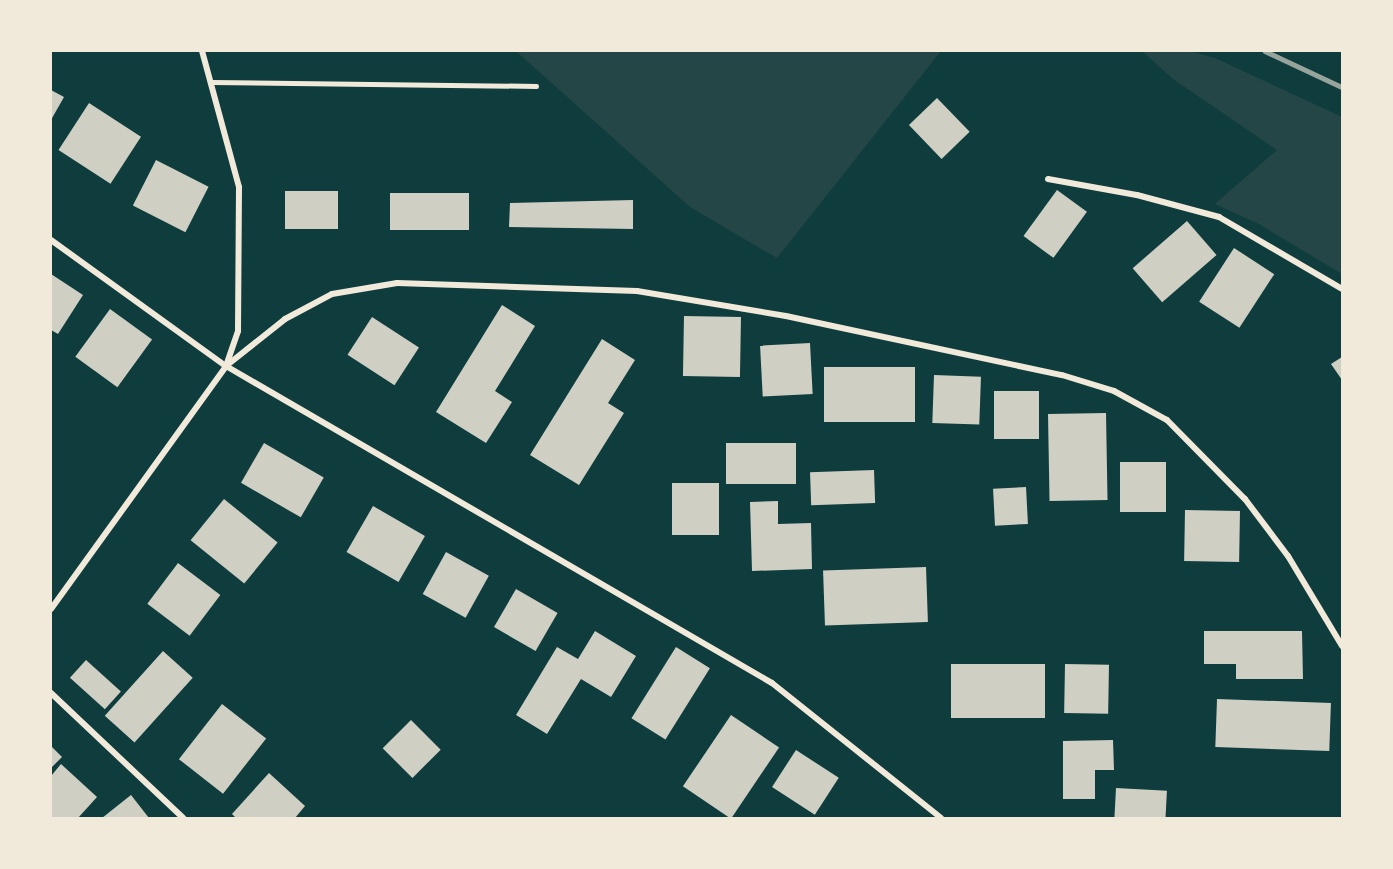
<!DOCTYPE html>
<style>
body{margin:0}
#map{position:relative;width:1393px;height:869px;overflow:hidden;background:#0f3d3e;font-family:"Fira Sans Condensed",sans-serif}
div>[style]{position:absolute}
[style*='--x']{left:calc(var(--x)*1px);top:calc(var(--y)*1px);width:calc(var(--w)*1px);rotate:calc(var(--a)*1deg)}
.green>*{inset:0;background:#244646}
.building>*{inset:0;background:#cfcfc3;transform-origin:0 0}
.service>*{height:4.5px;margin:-2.25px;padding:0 2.25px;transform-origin:2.25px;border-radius:2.25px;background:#f1e9da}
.minor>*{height:6px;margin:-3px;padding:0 3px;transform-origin:3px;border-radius:3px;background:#f1e9da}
.rail>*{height:4.5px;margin:-2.25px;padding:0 2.25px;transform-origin:2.25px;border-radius:2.25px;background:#97a49c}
span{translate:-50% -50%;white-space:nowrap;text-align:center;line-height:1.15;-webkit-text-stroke:4.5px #f1e9da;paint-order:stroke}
.frame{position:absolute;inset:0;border:52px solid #f1e9da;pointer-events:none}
</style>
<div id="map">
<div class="green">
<i style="clip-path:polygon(516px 51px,941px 51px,777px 258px,690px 207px)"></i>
<i style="clip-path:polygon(1142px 51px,1189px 51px,1215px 58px,1342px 117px,1342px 274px,1259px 224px,1215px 204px,1277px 150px,1173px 79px)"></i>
</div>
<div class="building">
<i style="clip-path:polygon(51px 90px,64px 97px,51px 120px)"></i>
<i style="left:937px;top:98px;width:47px;height:39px;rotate:46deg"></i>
<i style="left:89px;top:103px;width:62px;height:56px;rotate:33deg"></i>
<i style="left:156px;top:160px;width:59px;height:51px;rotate:27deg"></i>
<i style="left:1057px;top:190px;width:37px;height:57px;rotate:36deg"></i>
<i style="left:285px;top:191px;width:53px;height:38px"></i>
<i style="left:390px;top:193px;width:79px;height:37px"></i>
<i style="clip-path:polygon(633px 200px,633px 229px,509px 227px,510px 203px)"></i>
<i style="left:1187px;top:221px;width:45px;height:72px;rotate:49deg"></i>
<i style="left:1234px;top:248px;width:48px;height:64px;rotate:33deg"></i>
<i style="clip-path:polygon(51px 274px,83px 295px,58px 334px,51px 330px)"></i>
<i style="clip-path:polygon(502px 305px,535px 326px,495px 391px,512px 402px,486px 443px,436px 412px)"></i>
<i style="left:110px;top:309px;width:52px;height:59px;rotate:36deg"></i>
<i style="left:684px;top:316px;width:57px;height:60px;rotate:1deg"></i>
<i style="left:372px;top:317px;width:56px;height:45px;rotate:33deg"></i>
<i style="clip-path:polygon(602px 339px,635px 360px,608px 403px,624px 413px,579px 485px,530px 455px)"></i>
<i style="left:810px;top:343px;width:51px;height:50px;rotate:87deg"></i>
<i style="clip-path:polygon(1342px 357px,1342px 380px,1331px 364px)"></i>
<i style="left:915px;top:367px;width:55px;height:91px;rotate:90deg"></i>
<i style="left:934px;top:375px;width:47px;height:48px;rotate:2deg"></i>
<i style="left:994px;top:391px;width:45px;height:48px"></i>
<i style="left:1106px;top:413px;width:87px;height:58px;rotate:89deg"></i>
<i style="left:264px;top:443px;width:69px;height:46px;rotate:30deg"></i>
<i style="left:726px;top:443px;width:70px;height:41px"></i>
<i style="left:1120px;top:462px;width:46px;height:50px"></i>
<i style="left:874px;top:470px;width:33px;height:64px;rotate:88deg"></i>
<i style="left:672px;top:483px;width:47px;height:52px"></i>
<i style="left:1026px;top:487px;width:37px;height:33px;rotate:87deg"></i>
<i style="left:224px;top:499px;width:69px;height:53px;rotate:39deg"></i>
<i style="clip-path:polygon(778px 501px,778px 524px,811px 523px,812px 569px,752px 571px,750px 502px)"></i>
<i style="left:373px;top:506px;width:60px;height:53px;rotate:30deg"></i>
<i style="left:1185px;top:510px;width:55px;height:51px;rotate:1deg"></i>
<i style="left:446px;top:552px;width:49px;height:48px;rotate:29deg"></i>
<i style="left:178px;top:563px;width:53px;height:51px;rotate:37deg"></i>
<i style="left:926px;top:567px;width:55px;height:103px;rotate:88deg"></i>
<i style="left:516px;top:589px;width:48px;height:44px;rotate:30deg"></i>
<i style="clip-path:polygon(595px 631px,636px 656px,611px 697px,581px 679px,547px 734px,516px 715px,557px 647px,578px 659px)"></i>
<i style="clip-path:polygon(1204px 631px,1302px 631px,1303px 679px,1236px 679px,1236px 664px,1204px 664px)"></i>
<i style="left:676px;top:647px;width:40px;height:84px;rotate:32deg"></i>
<i style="left:163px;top:651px;width:40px;height:87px;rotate:42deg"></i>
<i style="left:86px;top:660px;width:47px;height:24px;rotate:42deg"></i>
<i style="left:951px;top:664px;width:94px;height:54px"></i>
<i style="left:1065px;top:664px;width:44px;height:49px;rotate:1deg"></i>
<i style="left:1217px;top:699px;width:114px;height:48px;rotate:2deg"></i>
<i style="left:222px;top:704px;width:56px;height:70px;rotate:38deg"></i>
<i style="left:731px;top:715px;width:58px;height:86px;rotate:34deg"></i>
<i style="left:411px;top:720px;width:42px;height:40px;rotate:45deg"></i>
<i style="clip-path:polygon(1113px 740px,1114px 770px,1095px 770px,1095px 799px,1063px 799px,1063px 741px)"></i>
<i style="clip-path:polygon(51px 746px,62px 757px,51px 768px)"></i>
<i style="left:796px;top:750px;width:51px;height:44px;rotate:33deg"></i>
<i style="clip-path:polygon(61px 764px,97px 797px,78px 818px,51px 818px,51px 776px)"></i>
<i style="clip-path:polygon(269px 773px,305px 806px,295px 818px,236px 818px,232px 814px)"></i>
<i style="left:1116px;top:788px;width:51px;height:30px;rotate:3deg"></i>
<i style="clip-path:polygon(131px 795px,149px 818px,102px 818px)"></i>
</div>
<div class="service">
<i style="--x:212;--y:82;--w:324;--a:0.7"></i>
</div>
<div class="minor">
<i style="--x:1048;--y:179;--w:90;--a:10.2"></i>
<i style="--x:1137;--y:195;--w:85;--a:15"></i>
<i style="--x:1219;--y:217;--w:143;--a:30.3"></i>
<i style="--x:51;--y:240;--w:216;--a:35.8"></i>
<i style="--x:226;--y:366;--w:631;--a:30.14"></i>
<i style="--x:772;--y:683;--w:216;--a:38.6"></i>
<i style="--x:226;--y:366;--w:75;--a:-38.5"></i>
<i style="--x:285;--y:319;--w:53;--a:-28"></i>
<i style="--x:332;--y:294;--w:66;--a:-9.6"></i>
<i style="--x:397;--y:283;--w:240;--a:1.9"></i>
<i style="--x:637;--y:291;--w:151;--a:9.5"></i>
<i style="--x:786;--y:316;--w:282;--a:12.1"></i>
<i style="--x:1062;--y:375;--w:54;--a:17.1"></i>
<i style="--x:1114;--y:391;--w:60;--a:28.7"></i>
<i style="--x:1167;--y:420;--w:111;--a:45.4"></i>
<i style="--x:1245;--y:499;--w:71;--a:53"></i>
<i style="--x:1288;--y:556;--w:105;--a:59"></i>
<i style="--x:51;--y:609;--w:299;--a:-54.2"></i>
<i style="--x:226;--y:366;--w:37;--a:-71"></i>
<i style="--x:238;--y:331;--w:144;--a:-89.6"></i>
<i style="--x:239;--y:187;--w:141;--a:-105.2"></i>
<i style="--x:51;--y:693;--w:182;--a:43.4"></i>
</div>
<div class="rail">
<i style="--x:1265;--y:51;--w:85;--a:25.1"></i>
</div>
<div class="frame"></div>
</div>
